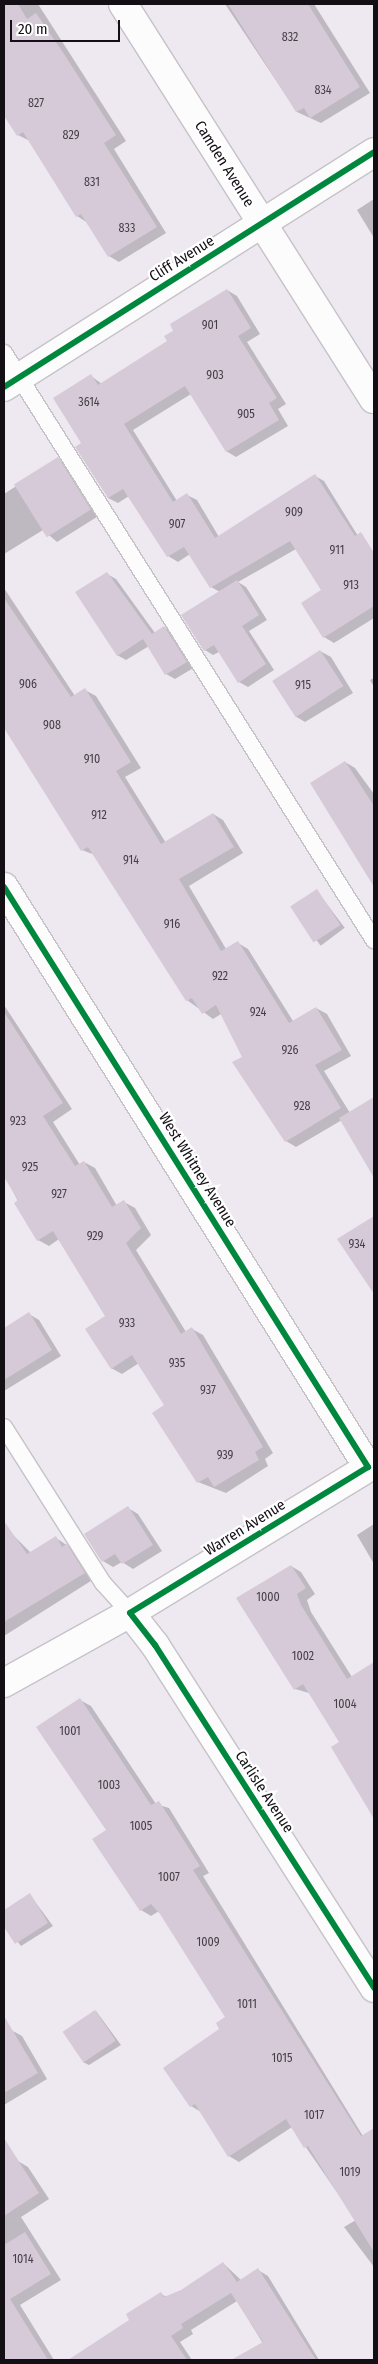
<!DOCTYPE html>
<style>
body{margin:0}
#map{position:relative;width:378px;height:2364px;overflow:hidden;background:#eee8f0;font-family:"Fira Sans Condensed",sans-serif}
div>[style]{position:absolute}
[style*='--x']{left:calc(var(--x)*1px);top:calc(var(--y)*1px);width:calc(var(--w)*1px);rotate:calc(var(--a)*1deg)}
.shadow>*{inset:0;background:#0003;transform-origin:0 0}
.building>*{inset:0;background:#d6cad8;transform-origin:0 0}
.roads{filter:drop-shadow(1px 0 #c6c2c8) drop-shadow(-1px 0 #c6c2c8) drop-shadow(0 1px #c6c2c8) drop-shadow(0 -1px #c6c2c8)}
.lane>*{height:16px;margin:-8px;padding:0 8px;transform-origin:8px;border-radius:8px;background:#fcfcfd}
.street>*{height:28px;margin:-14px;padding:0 14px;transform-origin:14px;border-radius:14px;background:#fcfcfd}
.cycleway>*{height:6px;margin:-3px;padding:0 3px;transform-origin:3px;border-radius:3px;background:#00873e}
span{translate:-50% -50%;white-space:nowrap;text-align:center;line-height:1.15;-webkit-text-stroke:4.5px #fff;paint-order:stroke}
.number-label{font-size:12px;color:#443e46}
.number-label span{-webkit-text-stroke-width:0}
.street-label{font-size:15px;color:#130f15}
.frame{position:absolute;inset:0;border:5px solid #130f15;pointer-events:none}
.scale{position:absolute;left:10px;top:20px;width:110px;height:22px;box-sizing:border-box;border:2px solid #130f15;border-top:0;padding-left:6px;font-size:15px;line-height:18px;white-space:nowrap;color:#130f15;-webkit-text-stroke:4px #fff;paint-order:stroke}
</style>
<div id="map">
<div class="shadow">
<i style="clip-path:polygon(4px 4px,38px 4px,126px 141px,114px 149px,166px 233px,119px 262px,109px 256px,88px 223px,77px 216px,30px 141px,18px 135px,4px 115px)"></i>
<i style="clip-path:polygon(225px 4px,314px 4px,370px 93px,321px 123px,297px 112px)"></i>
<i style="clip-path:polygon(374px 199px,374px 238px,357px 210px)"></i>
<i style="clip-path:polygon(227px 290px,237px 296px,260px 334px,247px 342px,286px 404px,278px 409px,288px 426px,236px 457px,226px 451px,191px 394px,133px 430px,177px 501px,187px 495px,197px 500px,219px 537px,315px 476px,324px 481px,374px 562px,374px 618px,334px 643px,324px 637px,322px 591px,296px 549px,238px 582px,246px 587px,267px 620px,249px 631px,274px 670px,248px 687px,239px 682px,219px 652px,213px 655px,205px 650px,220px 592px,211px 587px,190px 554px,178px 562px,168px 556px,129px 496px,118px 503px,108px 498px,83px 443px,91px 376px,102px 384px,169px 342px)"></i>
<i style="clip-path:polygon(58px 459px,68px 465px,100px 515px,57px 542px,43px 530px,4px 554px,4px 494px)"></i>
<i style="clip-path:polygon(107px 574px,116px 579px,155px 633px,164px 627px,173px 632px,195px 667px,175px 679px,166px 674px,149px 646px,126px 660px,117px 655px)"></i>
<i style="clip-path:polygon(4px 588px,75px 696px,85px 690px,96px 696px,141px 768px,125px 777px,166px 843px,213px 814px,223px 820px,243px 853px,189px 886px,226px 949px,238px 943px,248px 949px,293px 1021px,316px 1008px,327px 1014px,351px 1056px,324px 1071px,350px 1113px,374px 1098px,374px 1157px,342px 1120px,296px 1147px,286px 1141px,221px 1014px,213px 1019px,187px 1000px,95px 855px,82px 850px,4px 719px)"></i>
<i style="clip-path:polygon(320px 651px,331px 657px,353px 693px,305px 722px,295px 716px)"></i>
<i style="clip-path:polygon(374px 678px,374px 687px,370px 680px)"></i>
<i style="clip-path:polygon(345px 762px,355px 768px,374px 794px,374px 860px,368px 864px)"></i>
<i style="left:317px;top:891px;width:46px;height:30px;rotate:53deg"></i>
<i style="clip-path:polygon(4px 1005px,72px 1109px,53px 1122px,80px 1165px,84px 1162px,95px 1168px,117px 1206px,124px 1202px,135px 1208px,151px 1235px,136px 1250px,186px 1332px,192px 1329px,203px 1335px,273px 1453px,265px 1459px,268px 1466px,226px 1493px,198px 1482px,166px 1406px,139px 1363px,122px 1374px,111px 1368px,106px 1317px,59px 1239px,49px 1246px,38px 1240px,4px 1174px)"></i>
<i style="clip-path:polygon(374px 1217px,374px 1276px,371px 1278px,339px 1240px)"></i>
<i style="clip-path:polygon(29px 1314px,39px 1320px,61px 1356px,4px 1391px,4px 1329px)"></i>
<i style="clip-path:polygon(128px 1508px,138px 1514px,162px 1551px,133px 1569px,122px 1562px,113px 1567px,103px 1561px)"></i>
<i style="clip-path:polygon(374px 1524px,374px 1564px,357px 1535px)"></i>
<i style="clip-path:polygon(12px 1534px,31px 1553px,56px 1538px,77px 1552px,94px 1579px,4px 1636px,4px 1539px)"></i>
<i style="clip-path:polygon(291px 1566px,301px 1572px,315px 1594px,307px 1600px,311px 1612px,352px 1677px,374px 1673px,374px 1817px,332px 1747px,341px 1742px,309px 1693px,295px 1689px)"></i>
<i style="clip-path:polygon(80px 1700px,91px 1706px,156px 1804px,169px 1808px,209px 1873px,203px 1876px,374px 2154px,374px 2267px,344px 2227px,356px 2220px,292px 2127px,239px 2162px,229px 2156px,201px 2112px,191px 2106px,226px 2018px,159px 1911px,151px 1916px,141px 1910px,108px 1830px)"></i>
<i style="clip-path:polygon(30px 1895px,53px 1926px,21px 1946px,4px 1924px,4px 1911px)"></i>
<i style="clip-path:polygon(96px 2011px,121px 2045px,89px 2065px,83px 2062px)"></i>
<i style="clip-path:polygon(11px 2030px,22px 2036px,47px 2079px,4px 2105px,4px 2034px)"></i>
<i style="clip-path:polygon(18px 2161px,28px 2167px,49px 2199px,21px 2217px,61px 2280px,20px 2305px,54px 2360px,4px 2360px,4px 2170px)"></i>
<i style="clip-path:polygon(223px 2263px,241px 2280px,258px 2270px,268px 2276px,319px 2360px,273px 2360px,237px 2301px,191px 2330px,193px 2334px,180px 2342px,192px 2360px,70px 2360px,131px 2320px,161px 2294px,167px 2297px,182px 2291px)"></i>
</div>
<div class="building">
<i style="clip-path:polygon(4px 4px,18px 4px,27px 19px,36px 13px,64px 54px,116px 135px,104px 143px,157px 227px,108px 257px,81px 214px,76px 217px,23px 132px,17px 136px,4px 116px)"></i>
<i style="clip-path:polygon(228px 4px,308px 4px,360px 87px,310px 118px,304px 108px,296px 112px)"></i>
<i style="clip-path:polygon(227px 289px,251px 328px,238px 336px,277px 398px,269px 403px,279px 420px,226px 452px,185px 386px,124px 424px,173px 502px,187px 493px,215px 538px,315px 474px,355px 536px,361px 532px,374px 553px,374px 606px,323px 638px,301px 603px,321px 590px,290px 541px,210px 588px,184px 547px,167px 557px,123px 489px,108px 498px,75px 447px,81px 443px,53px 398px,91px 374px,98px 385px,167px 341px,164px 336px,173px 331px,170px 324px)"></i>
<i style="left:58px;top:457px;width:62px;height:52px;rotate:58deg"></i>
<i style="clip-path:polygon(107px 572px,152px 634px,164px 626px,187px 662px,165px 675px,143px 639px,117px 656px,75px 592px)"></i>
<i style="clip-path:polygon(237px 580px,259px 615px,242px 626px,266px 664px,238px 683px,214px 645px,204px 651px,181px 615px)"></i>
<i style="clip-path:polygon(4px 598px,71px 697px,85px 688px,131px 762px,116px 771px,161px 844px,213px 813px,234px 847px,179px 879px,221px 951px,238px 941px,289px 1023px,316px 1007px,342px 1050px,315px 1065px,341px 1108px,285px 1142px,232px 1062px,242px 1057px,216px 1005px,202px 1014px,192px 998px,186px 1001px,88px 847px,81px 851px,4px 728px)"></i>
<i style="left:320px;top:650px;width:43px;height:57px;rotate:57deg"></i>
<i style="clip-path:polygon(345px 761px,374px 806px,374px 887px,310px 783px)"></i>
<i style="left:317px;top:889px;width:43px;height:32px;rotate:57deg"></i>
<i style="clip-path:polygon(4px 1012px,63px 1103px,43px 1116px,75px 1166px,84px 1161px,112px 1207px,124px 1200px,141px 1228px,126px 1243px,181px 1334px,192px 1327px,263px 1447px,255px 1452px,259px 1460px,214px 1487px,208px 1477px,197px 1483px,152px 1413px,164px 1405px,132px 1355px,111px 1369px,85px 1329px,105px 1316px,53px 1231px,37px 1241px,14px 1203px,18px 1200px,4px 1177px)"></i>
<i style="clip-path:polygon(374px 1097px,374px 1178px,339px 1118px)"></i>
<i style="clip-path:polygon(374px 1216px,374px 1294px,337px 1239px)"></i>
<i style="clip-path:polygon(29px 1312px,52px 1350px,4px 1380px,4px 1328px)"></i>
<i style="clip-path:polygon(128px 1506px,153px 1545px,122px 1564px,115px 1554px,102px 1562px,84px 1534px)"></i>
<i style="clip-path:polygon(4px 1521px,27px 1554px,56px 1536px,62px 1547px,67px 1544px,85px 1573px,4px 1622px)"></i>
<i style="clip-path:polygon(291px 1565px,306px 1588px,297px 1594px,301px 1605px,347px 1679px,374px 1662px,374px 1819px,331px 1747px,339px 1742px,303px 1684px,294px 1690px,236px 1598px)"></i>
<i style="clip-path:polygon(80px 1698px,151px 1805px,159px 1801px,200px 1866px,193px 1870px,361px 2136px,374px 2128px,374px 2252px,308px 2146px,304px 2148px,286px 2119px,228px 2157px,195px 2104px,190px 2107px,163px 2068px,219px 2029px,216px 2023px,225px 2017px,160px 1914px,151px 1904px,140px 1911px,92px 1839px,106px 1830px,36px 1727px)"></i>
<i style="clip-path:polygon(30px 1893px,48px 1923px,15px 1944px,4px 1927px,4px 1910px)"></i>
<i style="left:95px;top:2010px;width:37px;height:39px;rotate:56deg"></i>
<i style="clip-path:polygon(4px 2016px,38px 2073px,4px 2093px)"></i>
<i style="clip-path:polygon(4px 2138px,39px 2193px,4px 2216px)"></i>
<i style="clip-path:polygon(25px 2232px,51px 2274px,10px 2299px,48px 2360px,4px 2360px,4px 2245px)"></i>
<i style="clip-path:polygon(223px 2262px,237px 2282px,258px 2268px,316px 2360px,231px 2360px,263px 2342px,231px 2293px,181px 2324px,183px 2328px,171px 2336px,187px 2360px,68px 2360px,129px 2320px,126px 2314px,161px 2292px,164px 2297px,181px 2290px)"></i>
</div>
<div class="roads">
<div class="lane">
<i style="--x:4;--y:353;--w:694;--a:57.78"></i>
<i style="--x:4;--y:1427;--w:185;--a:57.6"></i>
<i style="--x:103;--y:1583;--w:40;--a:48"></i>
</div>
<div class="street">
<i style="--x:123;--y:4;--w:468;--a:57.6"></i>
<i style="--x:4;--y:387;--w:438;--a:-32.4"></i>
<i style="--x:4;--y:887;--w:685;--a:57.89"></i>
<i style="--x:130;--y:1613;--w:41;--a:52"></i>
<i style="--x:155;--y:1645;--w:407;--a:57.4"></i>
<i style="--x:4;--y:1683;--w:144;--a:-29.1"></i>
<i style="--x:130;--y:1613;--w:286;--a:-31.4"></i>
</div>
</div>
<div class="cycleway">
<i style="--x:4;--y:387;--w:438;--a:-32.4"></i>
<i style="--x:4;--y:887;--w:685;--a:57.89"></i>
<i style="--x:368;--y:1467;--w:279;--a:148.5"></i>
<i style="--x:130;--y:1613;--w:41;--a:52"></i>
<i style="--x:155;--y:1645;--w:407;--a:57.4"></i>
</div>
<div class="number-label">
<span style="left:290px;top:38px">832</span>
<span style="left:323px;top:91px">834</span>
<span style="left:36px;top:104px">827</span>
<span style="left:71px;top:136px">829</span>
<span style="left:92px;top:183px">831</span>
<span style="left:127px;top:229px">833</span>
<span style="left:210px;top:326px">901</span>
<span style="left:215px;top:376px">903</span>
<span style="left:89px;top:403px">3614</span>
<span style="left:246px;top:415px">905</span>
<span style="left:294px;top:513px">909</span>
<span style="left:177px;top:525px">907</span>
<span style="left:337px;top:551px">911</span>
<span style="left:351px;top:586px">913</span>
<span style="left:28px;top:685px">906</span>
<span style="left:303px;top:686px">915</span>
<span style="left:52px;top:726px">908</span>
<span style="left:92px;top:760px">910</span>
<span style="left:99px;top:816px">912</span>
<span style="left:131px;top:861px">914</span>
<span style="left:172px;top:925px">916</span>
<span style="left:220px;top:977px">922</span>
<span style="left:258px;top:1013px">924</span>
<span style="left:290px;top:1051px">926</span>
<span style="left:302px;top:1107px">928</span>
<span style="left:18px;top:1122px">923</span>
<span style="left:30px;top:1168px">925</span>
<span style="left:59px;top:1195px">927</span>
<span style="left:95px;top:1237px">929</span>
<span style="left:357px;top:1245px">934</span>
<span style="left:127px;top:1324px">933</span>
<span style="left:177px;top:1364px">935</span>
<span style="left:208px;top:1391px">937</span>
<span style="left:225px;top:1456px">939</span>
<span style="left:268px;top:1598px">1000</span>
<span style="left:303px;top:1657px">1002</span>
<span style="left:345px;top:1705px">1004</span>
<span style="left:70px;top:1732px">1001</span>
<span style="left:109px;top:1786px">1003</span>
<span style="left:141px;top:1827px">1005</span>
<span style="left:169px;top:1878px">1007</span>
<span style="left:208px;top:1943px">1009</span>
<span style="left:247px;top:2005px">1011</span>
<span style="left:282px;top:2059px">1015</span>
<span style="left:314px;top:2116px">1017</span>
<span style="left:350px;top:2173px">1019</span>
<span style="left:23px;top:2260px">1014</span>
</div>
<div class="street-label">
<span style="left:224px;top:164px;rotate:58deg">Camden Avenue</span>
<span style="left:182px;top:259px;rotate:-32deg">Cliff Avenue</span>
<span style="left:197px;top:1170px;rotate:58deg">West Whitney Avenue</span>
<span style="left:245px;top:1528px;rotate:-32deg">Warren Avenue</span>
<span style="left:264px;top:1792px;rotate:57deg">Carlisle Avenue</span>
</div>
<div class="frame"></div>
<div class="scale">20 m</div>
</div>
